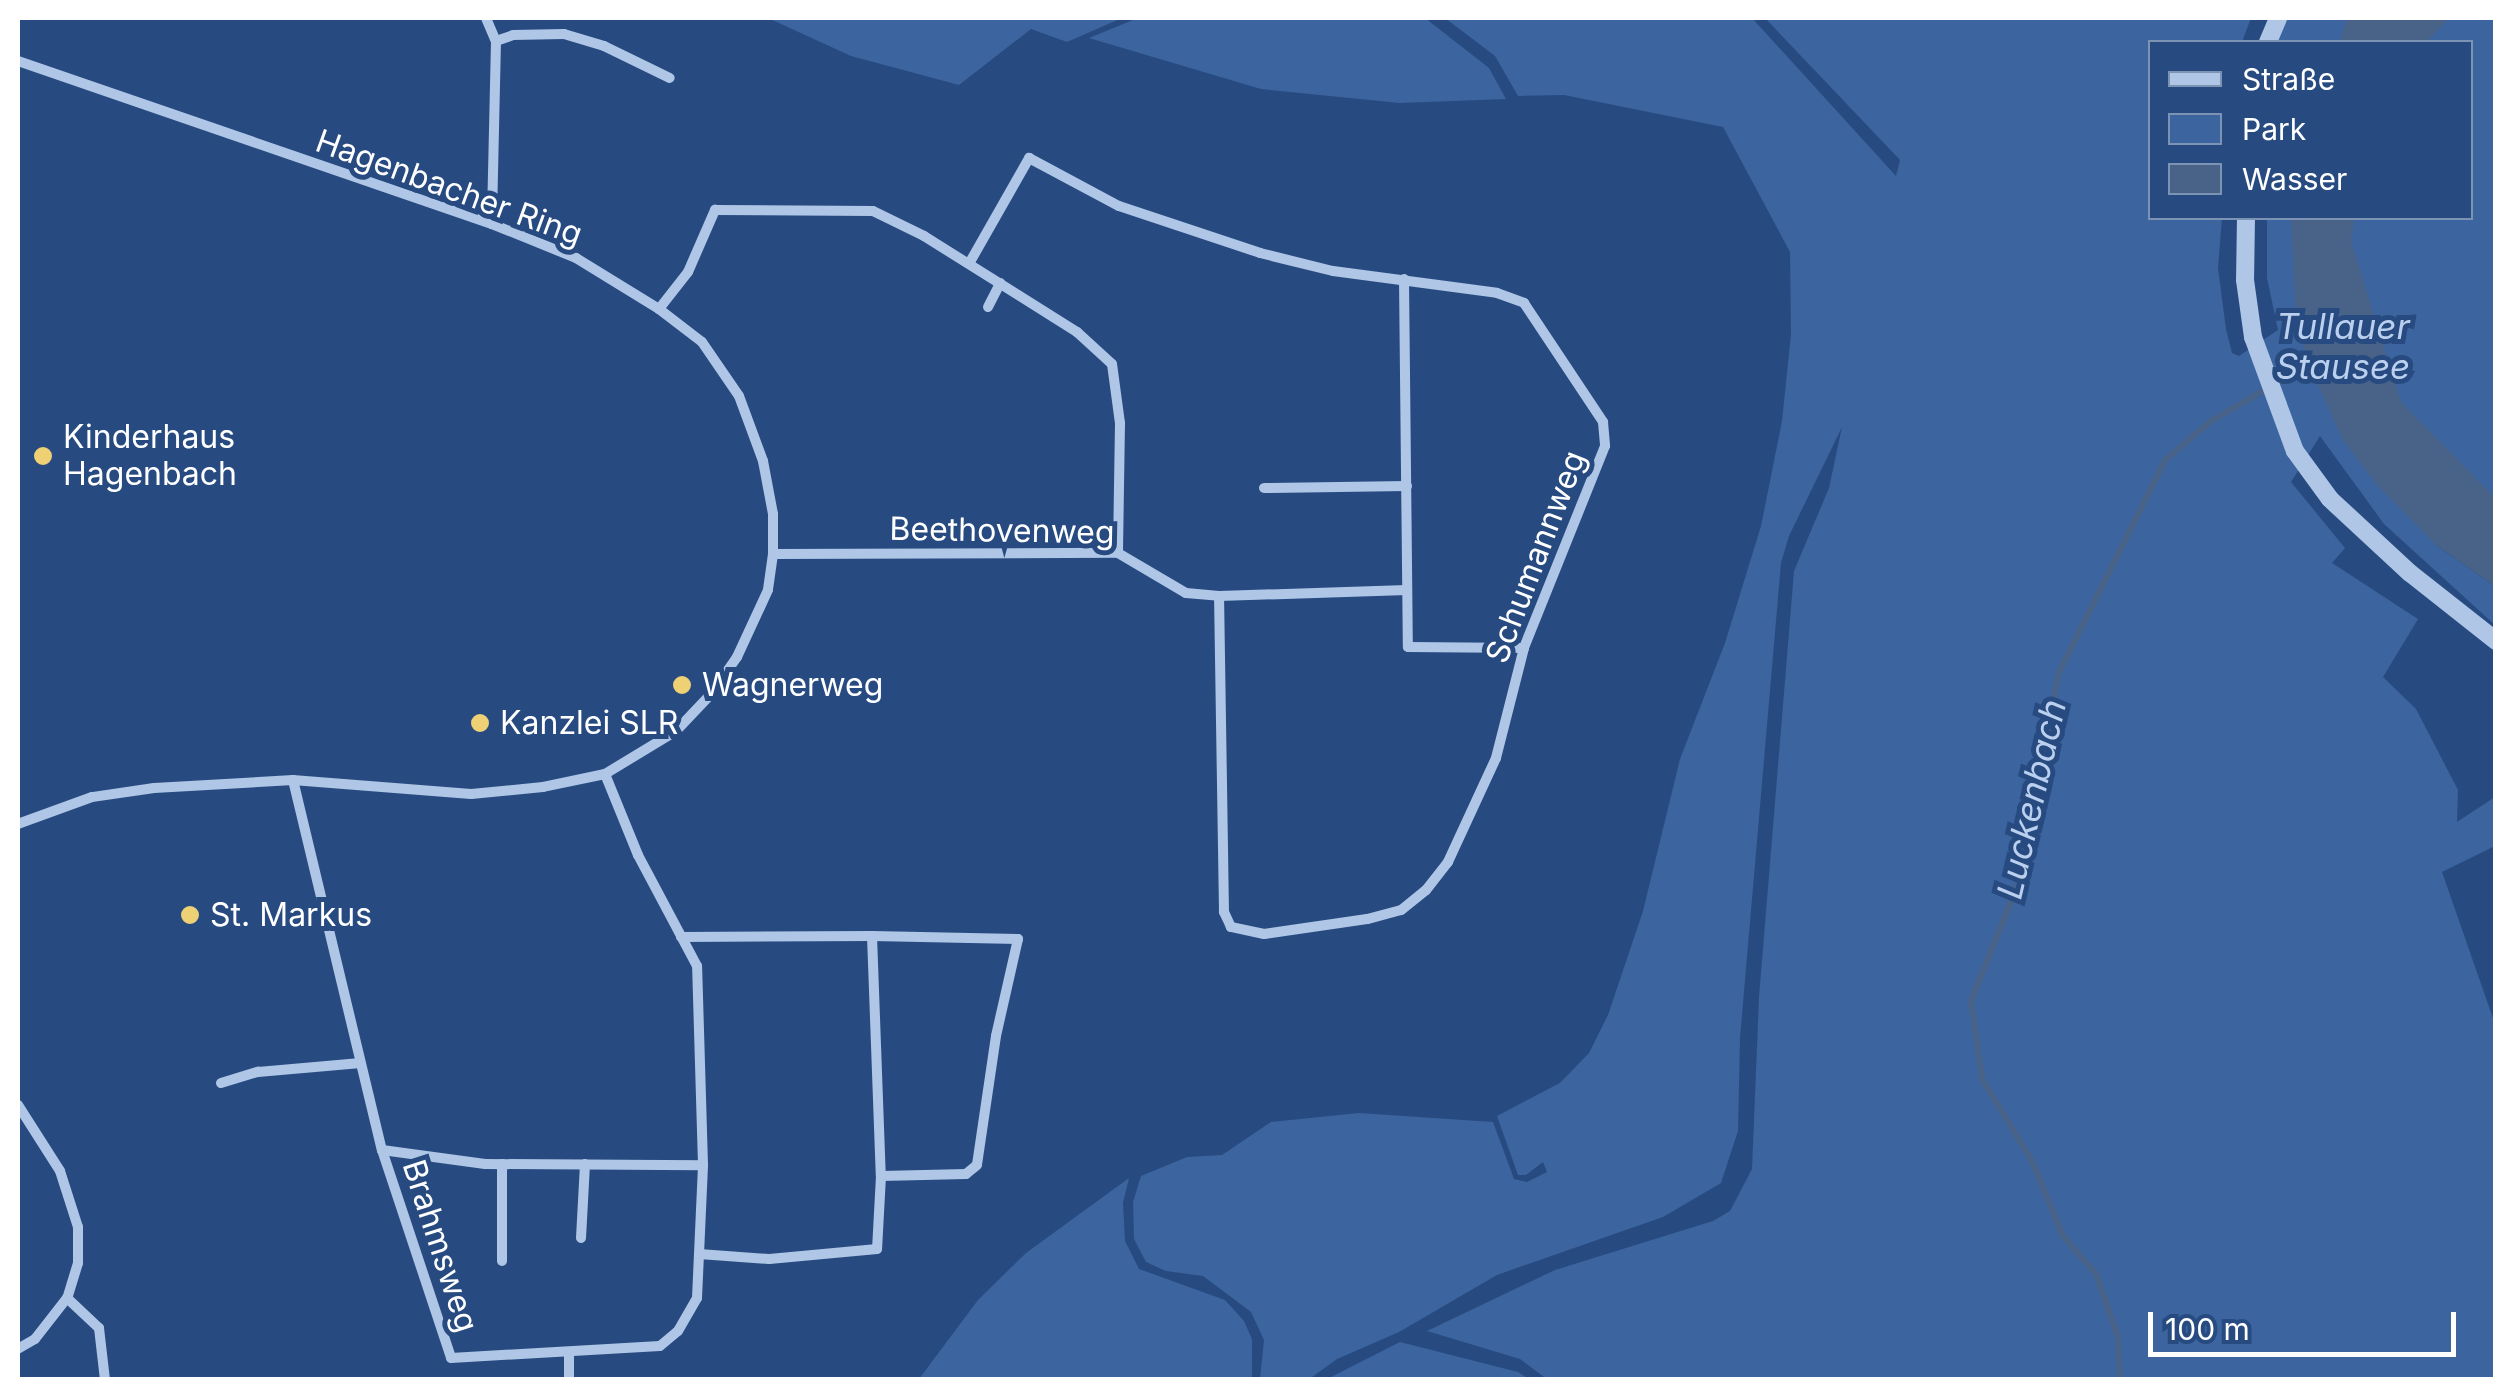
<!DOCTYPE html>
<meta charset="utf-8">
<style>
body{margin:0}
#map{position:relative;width:2513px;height:1397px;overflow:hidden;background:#274b81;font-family:Inter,sans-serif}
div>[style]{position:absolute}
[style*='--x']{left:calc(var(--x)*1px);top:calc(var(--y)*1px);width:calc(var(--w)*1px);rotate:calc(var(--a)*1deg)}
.green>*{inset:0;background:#3c649e}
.water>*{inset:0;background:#486288}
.stream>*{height:6px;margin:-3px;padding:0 3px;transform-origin:3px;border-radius:3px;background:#486288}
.minor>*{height:10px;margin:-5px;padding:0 5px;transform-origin:5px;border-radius:5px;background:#afc6e6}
.tertiary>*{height:18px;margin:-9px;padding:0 9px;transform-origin:9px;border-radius:9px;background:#afc6e6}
.dots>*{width:28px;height:28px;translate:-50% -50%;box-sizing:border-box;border:5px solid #274b81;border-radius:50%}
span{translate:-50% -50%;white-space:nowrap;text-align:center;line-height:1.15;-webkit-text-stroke:10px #274b81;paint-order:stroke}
.street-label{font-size:32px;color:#fff}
.poi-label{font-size:32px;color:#fff}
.left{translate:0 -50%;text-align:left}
.water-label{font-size:35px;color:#bad0ee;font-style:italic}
.frame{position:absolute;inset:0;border:20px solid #fff;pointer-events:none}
.legend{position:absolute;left:2148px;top:40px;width:325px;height:180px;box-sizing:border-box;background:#274b81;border:2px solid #7d93b3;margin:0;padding:12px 18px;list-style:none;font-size:30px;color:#fff}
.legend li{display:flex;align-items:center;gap:20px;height:50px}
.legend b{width:50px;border:2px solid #7d93b3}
.scale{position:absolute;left:2148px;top:1312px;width:308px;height:45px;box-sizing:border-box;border:5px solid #fff;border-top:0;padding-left:12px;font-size:30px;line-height:35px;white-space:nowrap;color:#fff;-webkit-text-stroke:8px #274b81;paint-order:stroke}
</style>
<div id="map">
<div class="green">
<i style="clip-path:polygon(768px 18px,1122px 18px,1067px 42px,1031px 29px,959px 85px,851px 56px)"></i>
<i style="clip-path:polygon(1138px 18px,1425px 18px,1489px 68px,1506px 99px,1400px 103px,1261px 89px,1089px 38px)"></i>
<i style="clip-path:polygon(1445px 18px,1752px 18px,1896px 176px,1900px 160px,1765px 18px,2251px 18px,2242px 42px,2150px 42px,2150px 218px,2222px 218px,2218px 268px,2226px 329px,2232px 353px,2239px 356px,2278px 330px,2267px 278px,2267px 218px,2470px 218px,2470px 42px,2278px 42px,2285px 18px,2495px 18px,2495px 498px,2436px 545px,2495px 586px,2495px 625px,2384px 524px,2320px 436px,2291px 482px,2345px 548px,2332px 563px,2418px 619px,2383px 677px,2416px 709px,2458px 790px,2457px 822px,2495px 797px,2495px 846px,2442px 872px,2495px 1024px,2495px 1379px,1548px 1380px,1520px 1359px,1427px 1331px,1555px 1270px,1713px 1221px,1730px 1211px,1752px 1169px,1759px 997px,1794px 571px,1829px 488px,1842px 427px,1789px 536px,1781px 563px,1740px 1038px,1738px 1131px,1721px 1183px,1663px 1217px,1497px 1275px,1399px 1332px,1337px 1359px,1308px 1380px,1260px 1379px,1264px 1340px,1251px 1312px,1203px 1276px,1166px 1271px,1146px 1262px,1134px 1239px,1133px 1202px,1141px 1176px,1187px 1157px,1222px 1155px,1271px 1122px,1359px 1113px,1493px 1122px,1514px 1179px,1527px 1182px,1547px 1172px,1543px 1162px,1526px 1175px,1518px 1175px,1497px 1116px,1560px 1083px,1589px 1053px,1608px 1015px,1643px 911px,1680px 759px,1725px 643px,1761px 526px,1782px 421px,1791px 334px,1790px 252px,1723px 127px,1564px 95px,1518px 96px,1495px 56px)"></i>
<i style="clip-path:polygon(1129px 1178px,1123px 1203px,1125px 1241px,1139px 1269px,1225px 1300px,1244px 1321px,1252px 1339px,1252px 1379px,919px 1379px,978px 1300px,1026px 1253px)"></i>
<i style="clip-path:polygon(1400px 1342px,1518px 1372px,1529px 1379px,1327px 1379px)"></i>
</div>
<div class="water">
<i style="clip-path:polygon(2347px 18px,2449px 18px,2427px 42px,2340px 42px)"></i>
<i style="clip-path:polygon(2291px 218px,2354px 218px,2351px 241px,2401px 402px,2495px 498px,2495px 586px,2436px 545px,2378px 486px,2343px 440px,2306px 358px,2296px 316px)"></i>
</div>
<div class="stream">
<i style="--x:2120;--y:1380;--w:43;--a:-92.7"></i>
<i style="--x:2118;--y:1337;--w:67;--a:-109.2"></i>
<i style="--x:2096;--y:1274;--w:50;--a:-131"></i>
<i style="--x:2063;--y:1236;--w:81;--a:-112.5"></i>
<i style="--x:2032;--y:1161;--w:96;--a:-121.4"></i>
<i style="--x:1982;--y:1079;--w:79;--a:-98"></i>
<i style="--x:1971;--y:1001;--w:126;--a:-68.1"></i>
<i style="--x:2018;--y:884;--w:216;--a:-79.1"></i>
<i style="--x:2059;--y:672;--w:237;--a:-63.4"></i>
<i style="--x:2165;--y:460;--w:60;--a:-40.3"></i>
<i style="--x:2211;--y:421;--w:118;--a:-30"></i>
</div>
<div class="minor">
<i style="--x:486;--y:18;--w:25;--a:67"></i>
<i style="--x:496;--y:41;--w:183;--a:91.3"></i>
<i style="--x:496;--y:41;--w:18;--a:-19"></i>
<i style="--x:513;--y:35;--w:51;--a:-1.1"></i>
<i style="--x:564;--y:34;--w:42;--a:16.7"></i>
<i style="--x:604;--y:46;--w:73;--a:25.9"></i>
<i style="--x:18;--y:61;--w:501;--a:18.98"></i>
<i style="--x:492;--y:224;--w:91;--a:22"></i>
<i style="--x:576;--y:258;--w:97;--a:31.6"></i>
<i style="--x:659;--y:309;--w:54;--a:37.5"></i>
<i style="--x:702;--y:342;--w:65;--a:55.6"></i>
<i style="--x:739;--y:396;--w:69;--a:69.7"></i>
<i style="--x:763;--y:461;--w:54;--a:79.3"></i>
<i style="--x:773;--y:514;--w:40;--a:90"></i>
<i style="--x:773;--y:554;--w:36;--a:98"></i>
<i style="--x:768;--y:590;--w:74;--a:114.8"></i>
<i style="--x:737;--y:657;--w:44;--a:124.8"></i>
<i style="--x:712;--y:693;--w:52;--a:133.5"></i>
<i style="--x:676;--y:731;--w:83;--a:148.8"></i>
<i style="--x:605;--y:774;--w:63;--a:168.2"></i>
<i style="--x:543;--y:787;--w:72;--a:174.4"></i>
<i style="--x:471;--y:794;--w:179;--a:-175.5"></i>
<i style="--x:293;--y:780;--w:139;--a:176.7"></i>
<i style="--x:154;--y:788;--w:63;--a:171.7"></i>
<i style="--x:92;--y:797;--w:79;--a:160"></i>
<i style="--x:970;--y:262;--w:120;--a:-60.4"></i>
<i style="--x:1029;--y:158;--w:102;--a:28.1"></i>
<i style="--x:1119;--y:206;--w:149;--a:18.4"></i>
<i style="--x:1260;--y:253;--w:75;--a:13.9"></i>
<i style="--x:1333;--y:271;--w:165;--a:7.6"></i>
<i style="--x:1497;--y:293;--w:29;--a:20"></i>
<i style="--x:1524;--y:303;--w:143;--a:56.4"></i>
<i style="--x:1603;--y:422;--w:24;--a:85"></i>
<i style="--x:1605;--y:446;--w:218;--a:111.9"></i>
<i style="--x:1524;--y:648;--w:114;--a:104.3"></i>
<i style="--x:1496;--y:758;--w:115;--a:114.8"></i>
<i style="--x:1448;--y:862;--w:36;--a:128"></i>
<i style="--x:1426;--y:890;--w:32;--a:141"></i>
<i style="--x:1401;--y:910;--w:35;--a:165"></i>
<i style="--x:1367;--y:919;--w:104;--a:171.7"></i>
<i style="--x:1264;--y:934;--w:34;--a:-168"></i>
<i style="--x:1231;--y:927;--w:17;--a:-115"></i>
<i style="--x:1224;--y:912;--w:316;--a:-90.9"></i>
<i style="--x:1404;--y:279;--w:368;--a:89.4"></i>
<i style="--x:1408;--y:647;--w:116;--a:0.5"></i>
<i style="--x:988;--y:307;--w:27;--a:-63"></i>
<i style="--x:659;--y:309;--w:47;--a:-51.9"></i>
<i style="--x:688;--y:272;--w:68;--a:-66.5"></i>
<i style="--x:715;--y:210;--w:158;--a:0.4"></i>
<i style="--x:873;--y:211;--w:57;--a:26.1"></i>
<i style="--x:924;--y:236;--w:181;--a:32.1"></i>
<i style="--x:1077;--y:332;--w:47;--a:42.4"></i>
<i style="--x:1112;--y:364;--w:60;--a:82.3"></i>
<i style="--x:1120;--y:423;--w:130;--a:90.9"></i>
<i style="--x:1264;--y:488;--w:143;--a:-0.8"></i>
<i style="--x:773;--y:554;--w:345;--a:-0.2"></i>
<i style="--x:1118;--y:553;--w:79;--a:30.5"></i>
<i style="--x:1186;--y:593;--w:33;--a:5"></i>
<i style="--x:1219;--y:596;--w:188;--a:-1.8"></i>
<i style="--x:293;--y:780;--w:381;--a:76.5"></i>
<i style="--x:382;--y:1150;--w:219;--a:71.6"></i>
<i style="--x:451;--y:1358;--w:209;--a:-3.3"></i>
<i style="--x:660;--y:1346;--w:23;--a:-40"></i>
<i style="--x:678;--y:1331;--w:38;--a:-60"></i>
<i style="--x:697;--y:1298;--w:133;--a:-87.4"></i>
<i style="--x:703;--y:1165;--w:199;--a:-91.7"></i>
<i style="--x:697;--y:966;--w:126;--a:-118"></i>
<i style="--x:638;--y:855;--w:87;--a:-112.2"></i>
<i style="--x:872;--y:936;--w:146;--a:1.2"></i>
<i style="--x:1018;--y:939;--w:99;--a:102.8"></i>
<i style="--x:996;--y:1036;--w:130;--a:98.4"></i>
<i style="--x:977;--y:1165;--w:14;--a:141"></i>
<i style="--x:966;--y:1174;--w:85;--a:178.7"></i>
<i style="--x:681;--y:937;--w:191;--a:-0.3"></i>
<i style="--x:872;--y:936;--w:240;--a:87.9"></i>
<i style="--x:881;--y:1176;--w:73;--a:93.1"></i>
<i style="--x:877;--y:1249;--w:108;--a:174.7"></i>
<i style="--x:769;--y:1259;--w:70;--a:-175.9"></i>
<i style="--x:221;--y:1083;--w:39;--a:-17"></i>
<i style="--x:258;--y:1072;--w:103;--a:-5"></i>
<i style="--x:18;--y:1105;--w:78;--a:57.5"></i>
<i style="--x:60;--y:1171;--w:59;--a:72.2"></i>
<i style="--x:78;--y:1227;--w:36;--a:90"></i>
<i style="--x:78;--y:1263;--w:37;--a:107"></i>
<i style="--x:67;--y:1298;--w:52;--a:128"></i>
<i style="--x:35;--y:1339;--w:20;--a:150"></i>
<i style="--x:382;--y:1150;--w:104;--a:7.7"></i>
<i style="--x:485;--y:1164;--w:218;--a:0.3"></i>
<i style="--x:502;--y:1164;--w:97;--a:90"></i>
<i style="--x:581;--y:1238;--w:74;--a:-86.9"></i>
<i style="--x:67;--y:1298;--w:44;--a:43.2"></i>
<i style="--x:99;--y:1328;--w:52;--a:83.4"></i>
<i style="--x:569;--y:1380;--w:25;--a:-90"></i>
</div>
<div class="tertiary">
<i style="--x:2268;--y:42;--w:26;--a:-67"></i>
<i style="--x:2246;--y:218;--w:62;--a:90.9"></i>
<i style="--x:2245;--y:280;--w:58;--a:82"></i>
<i style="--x:2253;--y:337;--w:121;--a:69.8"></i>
<i style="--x:2295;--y:451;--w:59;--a:53.9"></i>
<i style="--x:2330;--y:499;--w:109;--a:42.8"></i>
<i style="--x:2410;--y:573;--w:110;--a:38.3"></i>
</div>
<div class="dots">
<i style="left:43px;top:456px;background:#eed075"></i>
<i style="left:682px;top:685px;background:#eed075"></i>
<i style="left:480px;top:723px;background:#eed075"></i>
<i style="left:190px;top:915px;background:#eed075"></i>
</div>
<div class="street-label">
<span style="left:449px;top:188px;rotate:20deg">Hagenbacher Ring</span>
<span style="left:1002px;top:531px;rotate:1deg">Beethovenweg</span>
<span style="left:1536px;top:557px;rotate:-69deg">Schumannweg</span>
<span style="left:440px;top:1246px;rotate:72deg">Brahmsweg</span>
</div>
<div class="poi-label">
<span class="left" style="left:63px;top:456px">Kinderhaus<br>Hagenbach</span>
<span class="left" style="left:702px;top:685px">Wagnerweg</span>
<span class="left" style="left:500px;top:723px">Kanzlei SLR</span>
<span class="left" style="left:210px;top:915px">St. Markus</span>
</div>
<div class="water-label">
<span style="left:2343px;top:346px">Tullauer<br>Stausee</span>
<span style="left:2031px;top:799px;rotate:-77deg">Luckenbach</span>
</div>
<div class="frame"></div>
<ul class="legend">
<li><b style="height:12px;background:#afc6e6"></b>Straße</li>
<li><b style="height:28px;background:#3c649e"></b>Park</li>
<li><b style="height:28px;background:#486288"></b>Wasser</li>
</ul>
<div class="scale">100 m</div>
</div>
